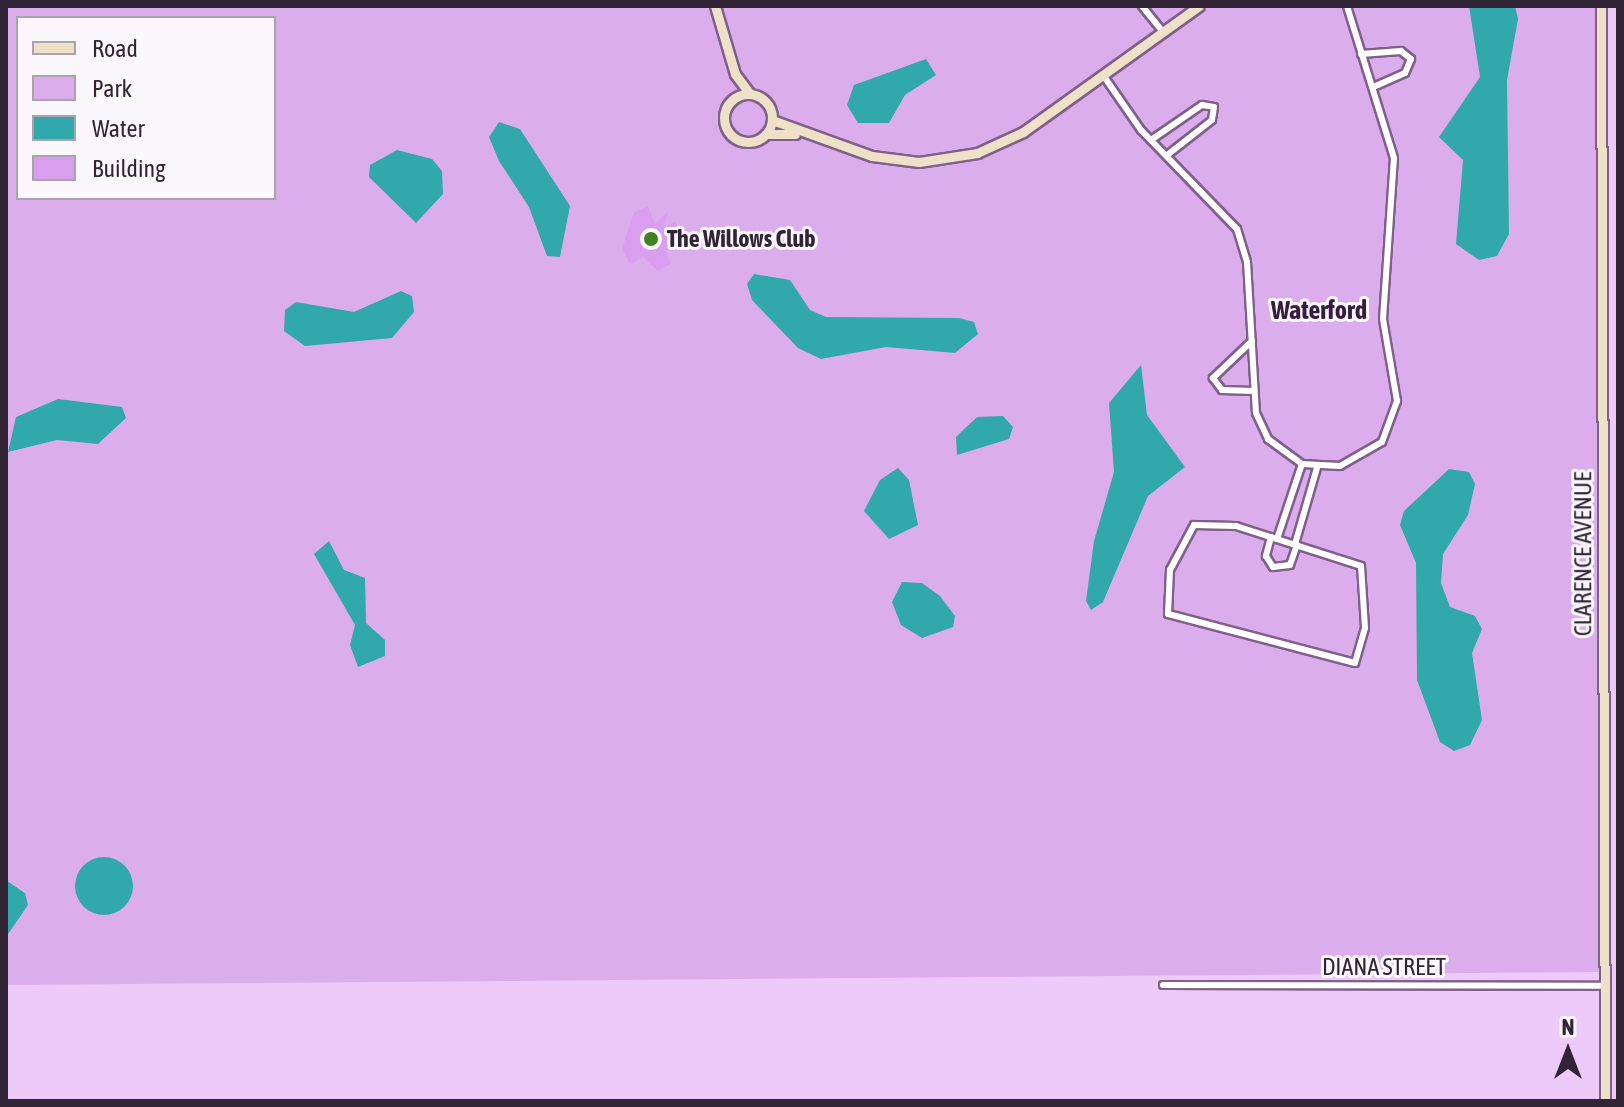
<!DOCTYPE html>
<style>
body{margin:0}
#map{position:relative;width:1624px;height:1107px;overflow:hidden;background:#edcaf9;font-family:"Asap Condensed",sans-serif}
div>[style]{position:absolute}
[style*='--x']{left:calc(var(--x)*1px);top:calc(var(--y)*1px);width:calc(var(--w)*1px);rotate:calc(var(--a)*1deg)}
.green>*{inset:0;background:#dcadec}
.water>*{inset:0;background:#31a8ab}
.round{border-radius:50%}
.building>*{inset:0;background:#da9eee}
.roads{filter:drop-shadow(2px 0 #7f608a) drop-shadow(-2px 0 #7f608a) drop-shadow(0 2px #7f608a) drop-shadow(0 -2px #7f608a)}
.street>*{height:6px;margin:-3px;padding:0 3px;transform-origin:3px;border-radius:3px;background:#fff}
.secondary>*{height:9px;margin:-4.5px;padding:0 4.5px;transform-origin:4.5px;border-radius:4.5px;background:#efe0c8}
.secondary>.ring{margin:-4.5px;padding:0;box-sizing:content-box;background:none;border:9px solid #efe0c8;border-radius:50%}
.dots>*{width:22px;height:22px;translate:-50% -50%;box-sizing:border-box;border:4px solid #fbf8fd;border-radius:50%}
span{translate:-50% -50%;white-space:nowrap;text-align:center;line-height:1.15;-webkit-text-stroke:6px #fbf8fd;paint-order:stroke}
.poi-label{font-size:24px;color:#312436;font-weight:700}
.left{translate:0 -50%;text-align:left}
.street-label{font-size:24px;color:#312436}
.neighbourhood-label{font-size:26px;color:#381c41;font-weight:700}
.frame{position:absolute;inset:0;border:8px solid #312436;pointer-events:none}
.legend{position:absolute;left:16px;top:16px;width:260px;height:184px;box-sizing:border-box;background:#fbf8fd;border:2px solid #aaa3ad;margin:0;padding:10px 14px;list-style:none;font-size:24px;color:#312436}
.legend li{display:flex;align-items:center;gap:16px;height:40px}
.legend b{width:40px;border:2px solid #aaa3ad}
.north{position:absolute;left:1528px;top:1011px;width:80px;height:80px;-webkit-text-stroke:6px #fbf8fd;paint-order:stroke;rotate:0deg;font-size:22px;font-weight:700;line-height:32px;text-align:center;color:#312436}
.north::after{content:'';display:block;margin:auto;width:28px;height:36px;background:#312436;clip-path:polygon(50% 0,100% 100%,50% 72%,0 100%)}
</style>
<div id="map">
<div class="green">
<i style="clip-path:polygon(evenodd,6px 6px,1597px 6px,1599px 972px,6px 985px,6px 937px,25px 892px,6px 880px,6px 6px,18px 18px,274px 18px,274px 198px,18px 198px,18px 18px)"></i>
</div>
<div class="water">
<i style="clip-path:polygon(1469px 6px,1515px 6px,1518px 19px,1507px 80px,1509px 234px,1497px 256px,1479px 260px,1456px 244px,1463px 160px,1439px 137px,1480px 77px)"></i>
<i style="clip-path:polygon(926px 59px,936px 75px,905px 95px,889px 123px,858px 123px,847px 105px,854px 85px)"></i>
<i style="clip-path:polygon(499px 122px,520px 129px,570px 206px,560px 257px,547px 256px,529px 207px,499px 161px,489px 137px)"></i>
<i style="clip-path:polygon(397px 150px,432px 159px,442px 171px,443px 194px,416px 223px,369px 177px,370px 165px)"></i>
<i style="clip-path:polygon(754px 274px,790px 280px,810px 310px,826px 317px,959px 318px,974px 322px,978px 334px,955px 353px,886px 347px,821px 359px,798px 348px,752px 300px,747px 284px)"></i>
<i style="clip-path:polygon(401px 291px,412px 296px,414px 312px,392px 338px,305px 346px,284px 331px,285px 310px,296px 302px,354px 312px)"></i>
<i style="clip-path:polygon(1141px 365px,1147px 415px,1185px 467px,1148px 496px,1103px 602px,1091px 610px,1086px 601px,1094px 541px,1114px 472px,1109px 403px)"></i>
<i style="clip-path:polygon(58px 399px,122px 407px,126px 418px,98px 444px,57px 440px,8px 452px,16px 417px)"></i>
<i style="clip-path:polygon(1003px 416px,1013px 427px,1009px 439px,957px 455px,956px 437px,977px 417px)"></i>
<i style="clip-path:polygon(898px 468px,909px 480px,918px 525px,889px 539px,864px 511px,880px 480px)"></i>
<i style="clip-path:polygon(1449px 469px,1469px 472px,1475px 484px,1468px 515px,1443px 554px,1441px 583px,1450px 607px,1475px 616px,1482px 629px,1472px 653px,1482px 720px,1470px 745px,1454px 751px,1440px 742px,1417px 680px,1416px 563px,1400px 525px,1404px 511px)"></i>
<i style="clip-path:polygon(329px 541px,344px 570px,365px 578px,366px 623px,385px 640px,385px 656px,358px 667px,350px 645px,355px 625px,314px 554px)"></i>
<i style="clip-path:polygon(902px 582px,922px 583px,940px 596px,955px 616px,953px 627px,922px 638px,901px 625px,892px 602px)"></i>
<i class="round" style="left:75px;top:857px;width:58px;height:58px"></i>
<i style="clip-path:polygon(6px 880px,25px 893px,28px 905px,6px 937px)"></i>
</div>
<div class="building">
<i style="clip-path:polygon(648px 206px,655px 224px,668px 211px,664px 228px,675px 222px,682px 236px,666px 251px,671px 264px,658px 271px,643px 257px,630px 264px,622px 249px,634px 212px)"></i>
</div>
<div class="roads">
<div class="street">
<i style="--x:1142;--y:6;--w:33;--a:51"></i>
<i style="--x:1361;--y:54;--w:40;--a:-4.3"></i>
<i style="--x:1401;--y:51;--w:13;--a:39"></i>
<i style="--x:1411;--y:59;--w:15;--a:113"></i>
<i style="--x:1405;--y:73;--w:34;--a:156"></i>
<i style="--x:1103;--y:75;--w:67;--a:55.4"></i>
<i style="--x:1141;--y:130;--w:138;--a:45.9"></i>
<i style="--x:1237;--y:229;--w:34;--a:73"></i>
<i style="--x:1247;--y:262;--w:151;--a:86.6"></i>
<i style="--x:1256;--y:413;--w:29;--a:65"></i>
<i style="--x:1268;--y:439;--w:42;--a:36.3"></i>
<i style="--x:1302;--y:464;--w:38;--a:3"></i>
<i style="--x:1340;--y:466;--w:48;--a:-29.7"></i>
<i style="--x:1382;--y:442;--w:44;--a:-69.9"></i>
<i style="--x:1397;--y:401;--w:83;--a:-99.7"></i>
<i style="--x:1383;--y:319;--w:161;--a:-86.1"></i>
<i style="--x:1394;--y:158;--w:159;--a:-107.2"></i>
<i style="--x:1151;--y:140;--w:62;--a:-34.5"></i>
<i style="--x:1202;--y:105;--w:12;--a:9"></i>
<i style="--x:1214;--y:107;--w:13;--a:99"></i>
<i style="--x:1212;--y:120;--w:57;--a:142.1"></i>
<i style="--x:1252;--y:341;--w:54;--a:136.5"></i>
<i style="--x:1213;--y:378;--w:15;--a:53"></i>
<i style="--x:1222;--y:390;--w:32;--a:2"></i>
<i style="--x:1194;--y:525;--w:42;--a:1.4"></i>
<i style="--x:1236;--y:526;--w:131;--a:17.7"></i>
<i style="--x:1361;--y:566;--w:62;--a:86.3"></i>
<i style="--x:1365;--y:628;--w:36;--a:106"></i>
<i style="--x:1355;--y:663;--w:193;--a:-165.3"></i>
<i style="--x:1168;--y:614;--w:44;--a:-87.4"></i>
<i style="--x:1170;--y:570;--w:51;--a:-61.9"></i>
<i style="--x:1271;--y:537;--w:20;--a:105"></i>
<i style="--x:1266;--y:556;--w:13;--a:58"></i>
<i style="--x:1273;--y:567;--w:17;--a:-7"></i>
<i style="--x:1290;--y:565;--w:21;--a:-71"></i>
<i style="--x:1277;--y:539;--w:79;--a:-71.6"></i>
<i style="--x:1295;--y:544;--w:79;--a:-73.9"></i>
<i style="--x:1163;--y:985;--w:442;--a:0.1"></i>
</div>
<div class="secondary">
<i style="--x:715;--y:6;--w:71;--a:73.6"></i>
<i style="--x:735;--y:74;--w:25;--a:53"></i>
<i style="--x:1601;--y:6;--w:1095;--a:89.79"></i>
<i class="ring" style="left:724px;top:94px;width:39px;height:39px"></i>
<i style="--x:772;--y:120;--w:106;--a:19.8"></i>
<i style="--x:872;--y:156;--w:47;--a:7.3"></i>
<i style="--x:919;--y:162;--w:59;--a:-8.8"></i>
<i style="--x:977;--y:153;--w:51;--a:-24.5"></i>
<i style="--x:1023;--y:132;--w:216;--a:-35.6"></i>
<i style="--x:766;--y:134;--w:29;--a:0"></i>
</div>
</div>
<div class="dots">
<i style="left:651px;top:239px;background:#418122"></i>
</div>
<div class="poi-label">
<span class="left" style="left:667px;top:239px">The Willows Club</span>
</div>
<div class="street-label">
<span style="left:1583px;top:554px;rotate:-90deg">CLARENCE AVENUE</span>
<span style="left:1384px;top:967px">DIANA STREET</span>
</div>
<div class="neighbourhood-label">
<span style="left:1319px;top:311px">Waterford</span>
</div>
<div class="frame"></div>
<ul class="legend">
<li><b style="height:10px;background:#efe0c8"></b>Road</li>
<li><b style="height:22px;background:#dcadec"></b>Park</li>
<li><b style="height:22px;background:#31a8ab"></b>Water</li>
<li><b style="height:22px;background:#da9eee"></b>Building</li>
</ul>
<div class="north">N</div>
</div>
